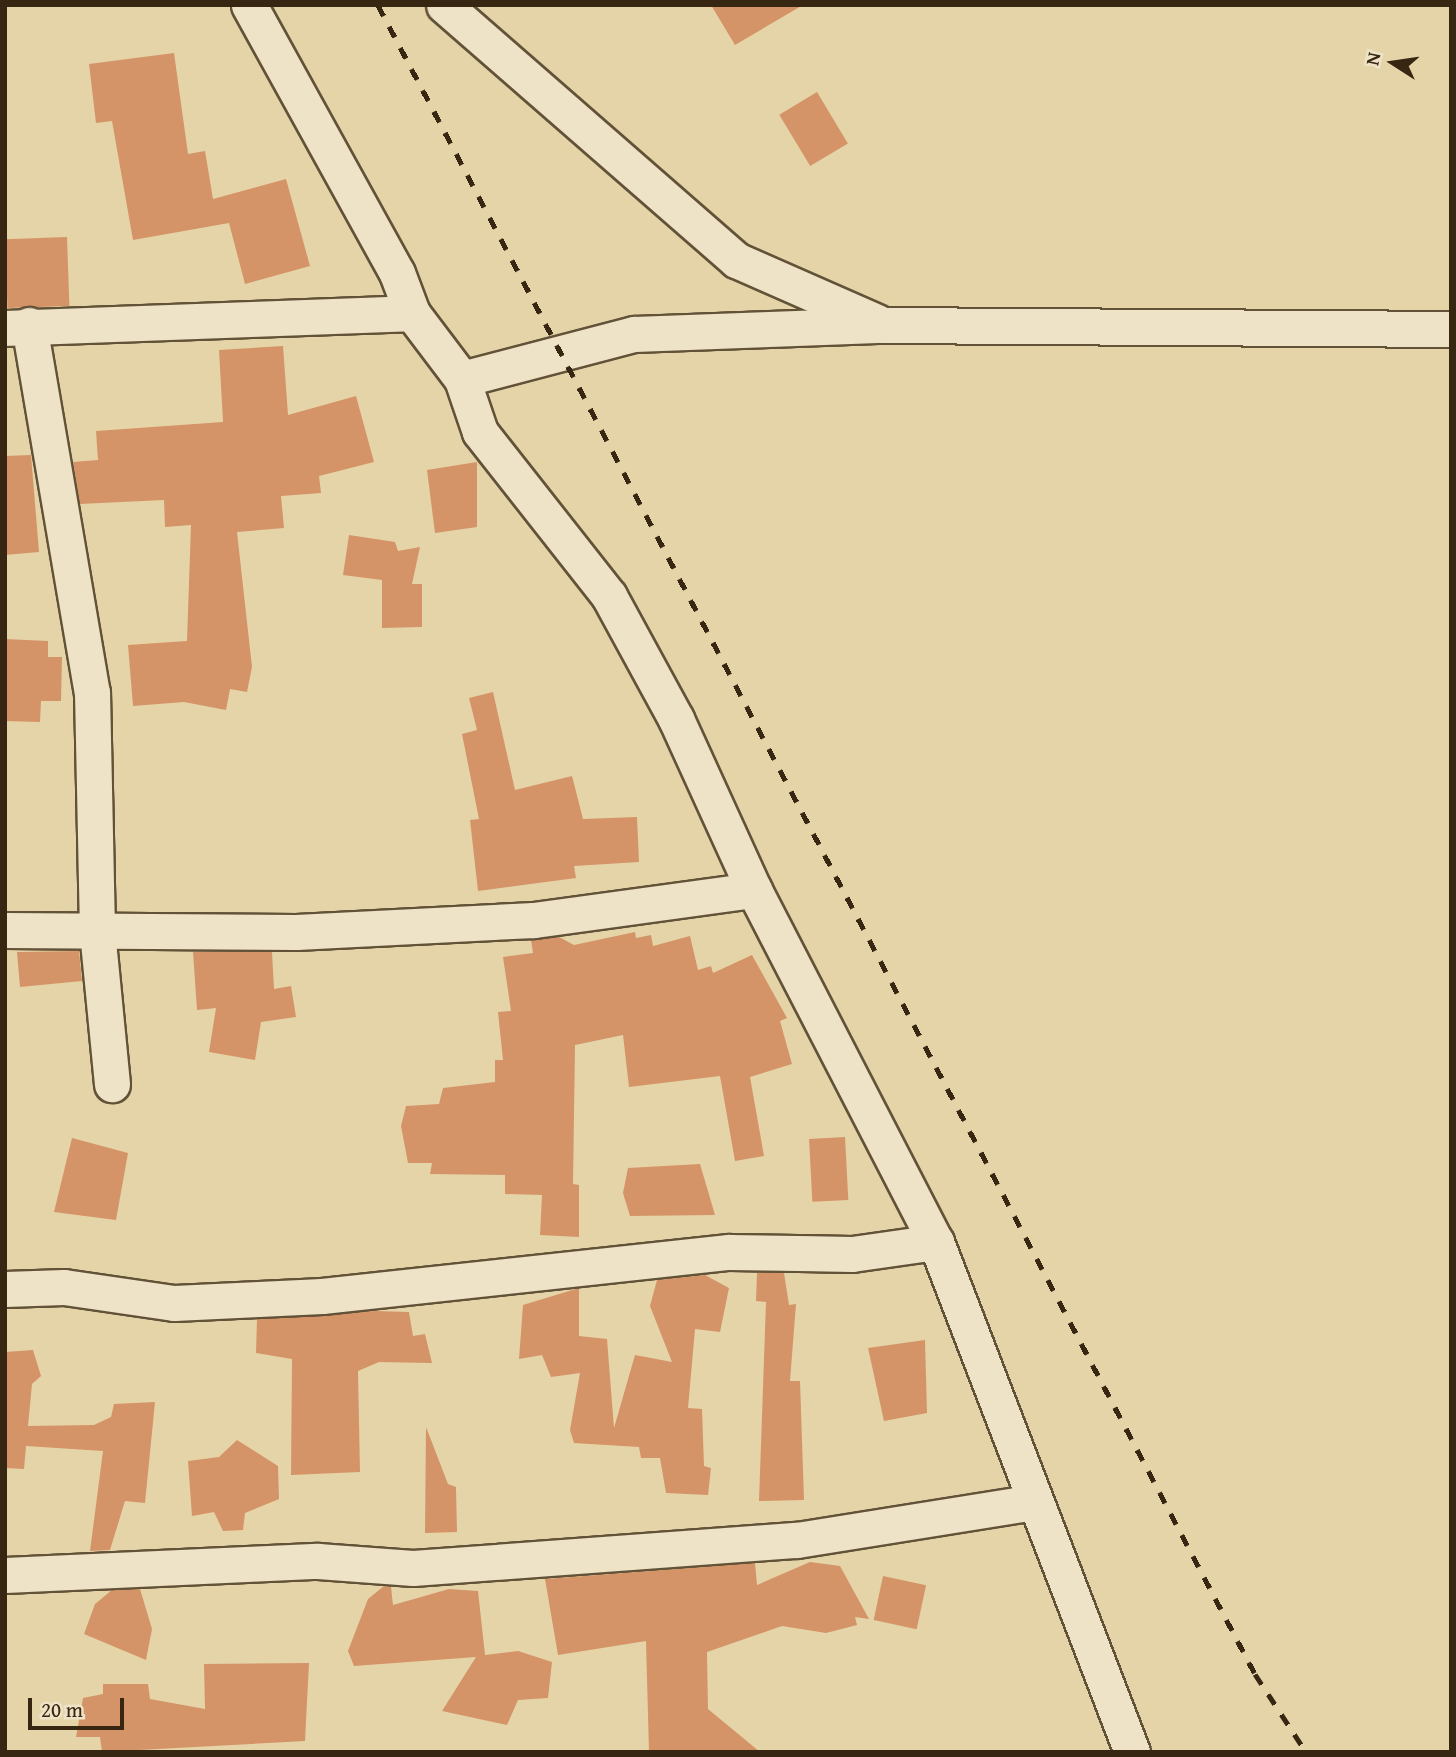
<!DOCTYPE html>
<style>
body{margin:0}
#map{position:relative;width:1456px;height:1757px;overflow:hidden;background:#e5d4a8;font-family:"Gentium Book Plus",serif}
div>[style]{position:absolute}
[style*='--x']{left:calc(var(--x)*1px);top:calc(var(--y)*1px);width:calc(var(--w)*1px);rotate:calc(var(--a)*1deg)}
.building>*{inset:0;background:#d49467;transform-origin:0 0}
.roads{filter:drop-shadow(2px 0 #625238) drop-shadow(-2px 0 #625238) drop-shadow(0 2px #625238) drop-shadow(0 -2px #625238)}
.street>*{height:35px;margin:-17.5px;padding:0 17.5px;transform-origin:17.5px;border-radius:17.5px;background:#eee3c6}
.rail>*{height:5px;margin-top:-2.5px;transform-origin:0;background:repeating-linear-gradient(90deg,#372612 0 12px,transparent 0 24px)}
span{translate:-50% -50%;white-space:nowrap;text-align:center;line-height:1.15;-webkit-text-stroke:5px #eee3c6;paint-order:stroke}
.frame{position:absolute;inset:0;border:7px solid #372612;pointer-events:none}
.north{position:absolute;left:1358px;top:28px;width:70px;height:70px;-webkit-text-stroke:5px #eee3c6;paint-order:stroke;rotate:282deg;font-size:19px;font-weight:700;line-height:28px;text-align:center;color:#372612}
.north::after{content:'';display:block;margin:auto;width:24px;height:32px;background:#372612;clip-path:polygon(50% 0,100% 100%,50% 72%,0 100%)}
.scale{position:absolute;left:28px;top:1698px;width:96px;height:32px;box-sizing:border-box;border:4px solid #372612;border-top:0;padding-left:9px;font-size:21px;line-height:24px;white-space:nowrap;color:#372612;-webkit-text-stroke:5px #eee3c6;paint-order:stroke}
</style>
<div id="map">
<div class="building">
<i style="clip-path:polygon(711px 5px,803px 5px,735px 45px)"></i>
<i style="clip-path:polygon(174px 53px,188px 154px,205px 151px,213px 199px,286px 179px,310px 266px,245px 284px,229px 223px,133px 240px,112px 121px,96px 123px,89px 64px)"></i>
<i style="left:817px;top:92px;width:60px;height:44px;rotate:59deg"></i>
<i style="left:67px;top:237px;width:69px;height:62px;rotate:88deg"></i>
<i style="clip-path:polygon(283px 346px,288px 415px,356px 396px,374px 462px,319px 476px,321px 493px,281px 496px,284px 528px,237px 532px,252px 667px,247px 692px,230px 689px,226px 710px,184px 702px,133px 706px,128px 645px,187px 641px,191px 525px,165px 527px,164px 500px,80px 504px,73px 462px,98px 460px,96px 431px,223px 422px,219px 350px)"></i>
<i style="clip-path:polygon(31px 455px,39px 552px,5px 555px,5px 456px)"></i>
<i style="clip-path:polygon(477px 462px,477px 527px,435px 533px,427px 470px)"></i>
<i style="clip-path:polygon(349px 535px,395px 542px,398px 551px,420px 547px,412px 584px,422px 584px,422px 627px,382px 628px,382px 580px,343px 575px)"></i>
<i style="clip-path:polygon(5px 639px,48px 641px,48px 657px,62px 657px,61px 701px,41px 701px,40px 722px,5px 721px)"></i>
<i style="clip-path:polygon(493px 692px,515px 790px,572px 776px,583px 819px,637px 817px,639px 862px,574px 866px,576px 878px,478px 891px,470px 820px,479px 819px,462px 734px,477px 730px,469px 698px)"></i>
<i style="clip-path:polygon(635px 932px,636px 938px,651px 935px,653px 946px,690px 936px,698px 970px,711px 966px,713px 973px,752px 955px,787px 1018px,780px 1021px,792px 1064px,750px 1077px,764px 1156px,735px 1161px,720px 1076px,629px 1087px,623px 1035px,575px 1045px,573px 1184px,579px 1185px,579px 1237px,540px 1235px,542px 1195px,505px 1194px,505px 1175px,430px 1174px,432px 1163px,408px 1163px,401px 1126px,406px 1106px,439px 1104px,443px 1088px,495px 1082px,495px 1060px,503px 1060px,498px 1012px,511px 1011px,503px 957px,533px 953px,531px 940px,559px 937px,574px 945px)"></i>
<i style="clip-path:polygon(79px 951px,82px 981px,20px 987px,17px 952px)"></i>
<i style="clip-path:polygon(193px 952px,272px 952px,274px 989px,291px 986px,296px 1017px,261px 1022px,255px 1060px,209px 1052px,216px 1008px,197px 1010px)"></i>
<i style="left:845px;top:1137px;width:63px;height:36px;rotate:87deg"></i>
<i style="clip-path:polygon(72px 1138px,128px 1153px,116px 1220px,54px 1212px)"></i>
<i style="clip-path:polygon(700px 1164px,715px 1215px,630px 1216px,623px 1193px,628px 1168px)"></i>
<i style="clip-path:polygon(757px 1273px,784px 1273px,789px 1305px,796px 1304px,790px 1381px,800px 1381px,804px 1500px,759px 1501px,766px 1302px,756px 1301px)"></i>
<i style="clip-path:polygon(705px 1275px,729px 1288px,720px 1332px,695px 1329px,688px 1408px,702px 1409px,704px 1466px,711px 1468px,708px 1495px,666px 1493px,660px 1458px,641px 1458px,639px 1447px,574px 1443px,570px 1430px,580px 1373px,551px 1377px,542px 1355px,519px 1359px,523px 1305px,579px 1288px,579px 1336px,607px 1339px,614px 1428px,635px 1355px,672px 1362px,650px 1306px,657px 1280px)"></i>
<i style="clip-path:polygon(375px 1311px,409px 1312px,413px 1336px,425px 1334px,432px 1363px,379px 1362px,358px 1371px,360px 1472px,291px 1475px,292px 1359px,256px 1353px,257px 1319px)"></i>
<i style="clip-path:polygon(925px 1340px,927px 1413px,884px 1421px,868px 1348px)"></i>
<i style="clip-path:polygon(33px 1350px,41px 1376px,32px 1384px,28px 1426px,94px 1425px,111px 1417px,114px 1404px,155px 1402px,145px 1503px,125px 1501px,110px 1550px,90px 1551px,103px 1451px,26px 1446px,24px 1469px,5px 1468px,5px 1352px)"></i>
<i style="clip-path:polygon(426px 1427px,448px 1484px,456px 1487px,457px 1532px,425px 1533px)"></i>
<i style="clip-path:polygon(237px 1440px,278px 1466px,279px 1499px,245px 1513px,243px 1530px,223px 1531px,214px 1512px,192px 1516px,188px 1461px,219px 1457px)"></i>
<i style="clip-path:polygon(810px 1562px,840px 1566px,869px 1619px,855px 1617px,857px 1625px,826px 1633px,782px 1626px,707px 1652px,708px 1709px,760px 1752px,649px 1752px,646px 1641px,558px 1655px,545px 1579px,755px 1563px,757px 1585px)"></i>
<i style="left:883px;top:1576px;width:44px;height:45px;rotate:12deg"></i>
<i style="clip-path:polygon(384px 1586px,391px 1587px,393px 1605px,449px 1589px,478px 1591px,485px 1655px,518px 1651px,552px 1662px,548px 1698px,518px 1700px,507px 1725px,442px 1711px,476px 1657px,354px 1666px,348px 1651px,368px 1599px)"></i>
<i style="clip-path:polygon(140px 1589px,152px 1629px,146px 1660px,84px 1634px,95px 1604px,112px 1590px)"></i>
<i style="clip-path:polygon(309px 1663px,305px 1741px,102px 1752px,100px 1737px,76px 1737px,83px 1698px,103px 1694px,103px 1684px,148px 1684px,150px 1699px,205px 1709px,204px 1664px)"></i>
</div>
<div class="roads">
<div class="street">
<i style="--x:249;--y:5;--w:306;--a:61.1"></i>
<i style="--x:397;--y:273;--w:43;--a:69.4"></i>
<i style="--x:412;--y:313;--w:83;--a:52.9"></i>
<i style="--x:462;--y:379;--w:56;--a:71.2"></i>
<i style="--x:480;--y:432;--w:209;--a:51.8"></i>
<i style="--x:609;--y:596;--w:140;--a:61.4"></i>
<i style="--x:676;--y:719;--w:188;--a:65.5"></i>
<i style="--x:754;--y:890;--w:396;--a:62.7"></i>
<i style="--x:936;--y:1242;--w:546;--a:68.98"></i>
<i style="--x:444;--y:5;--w:388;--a:41.1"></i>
<i style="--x:736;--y:260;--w:154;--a:23.7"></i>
<i style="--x:29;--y:325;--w:372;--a:80.3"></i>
<i style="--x:92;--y:692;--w:239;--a:88.8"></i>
<i style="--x:97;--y:931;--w:154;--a:84.4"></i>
<i style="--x:7;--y:328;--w:405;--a:-2.1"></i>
<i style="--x:462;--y:379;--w:178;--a:-14.7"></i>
<i style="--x:634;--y:334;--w:250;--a:-2.1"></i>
<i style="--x:884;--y:325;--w:567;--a:0.4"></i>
<i style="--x:5;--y:930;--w:291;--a:0.4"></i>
<i style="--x:296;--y:932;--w:238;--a:-2.9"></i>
<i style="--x:534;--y:920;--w:222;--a:-7.8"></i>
<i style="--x:5;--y:1289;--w:59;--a:-1.9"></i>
<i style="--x:64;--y:1287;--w:111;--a:8.3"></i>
<i style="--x:174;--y:1303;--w:148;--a:-2.7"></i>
<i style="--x:322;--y:1296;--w:409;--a:-6.2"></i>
<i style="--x:729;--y:1252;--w:123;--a:0.9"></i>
<i style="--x:852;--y:1254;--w:85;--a:-8.1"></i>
<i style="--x:5;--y:1575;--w:313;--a:-2.6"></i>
<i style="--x:318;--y:1561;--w:95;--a:4.2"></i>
<i style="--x:413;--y:1568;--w:385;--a:-4.2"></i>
<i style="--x:797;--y:1540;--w:239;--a:-9.1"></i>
</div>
</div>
<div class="rail">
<i style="--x:378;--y:5;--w:1885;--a:62.28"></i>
<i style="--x:1255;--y:1674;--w:93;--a:56.8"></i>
</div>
<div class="frame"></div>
<div class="north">N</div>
<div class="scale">20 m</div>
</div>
